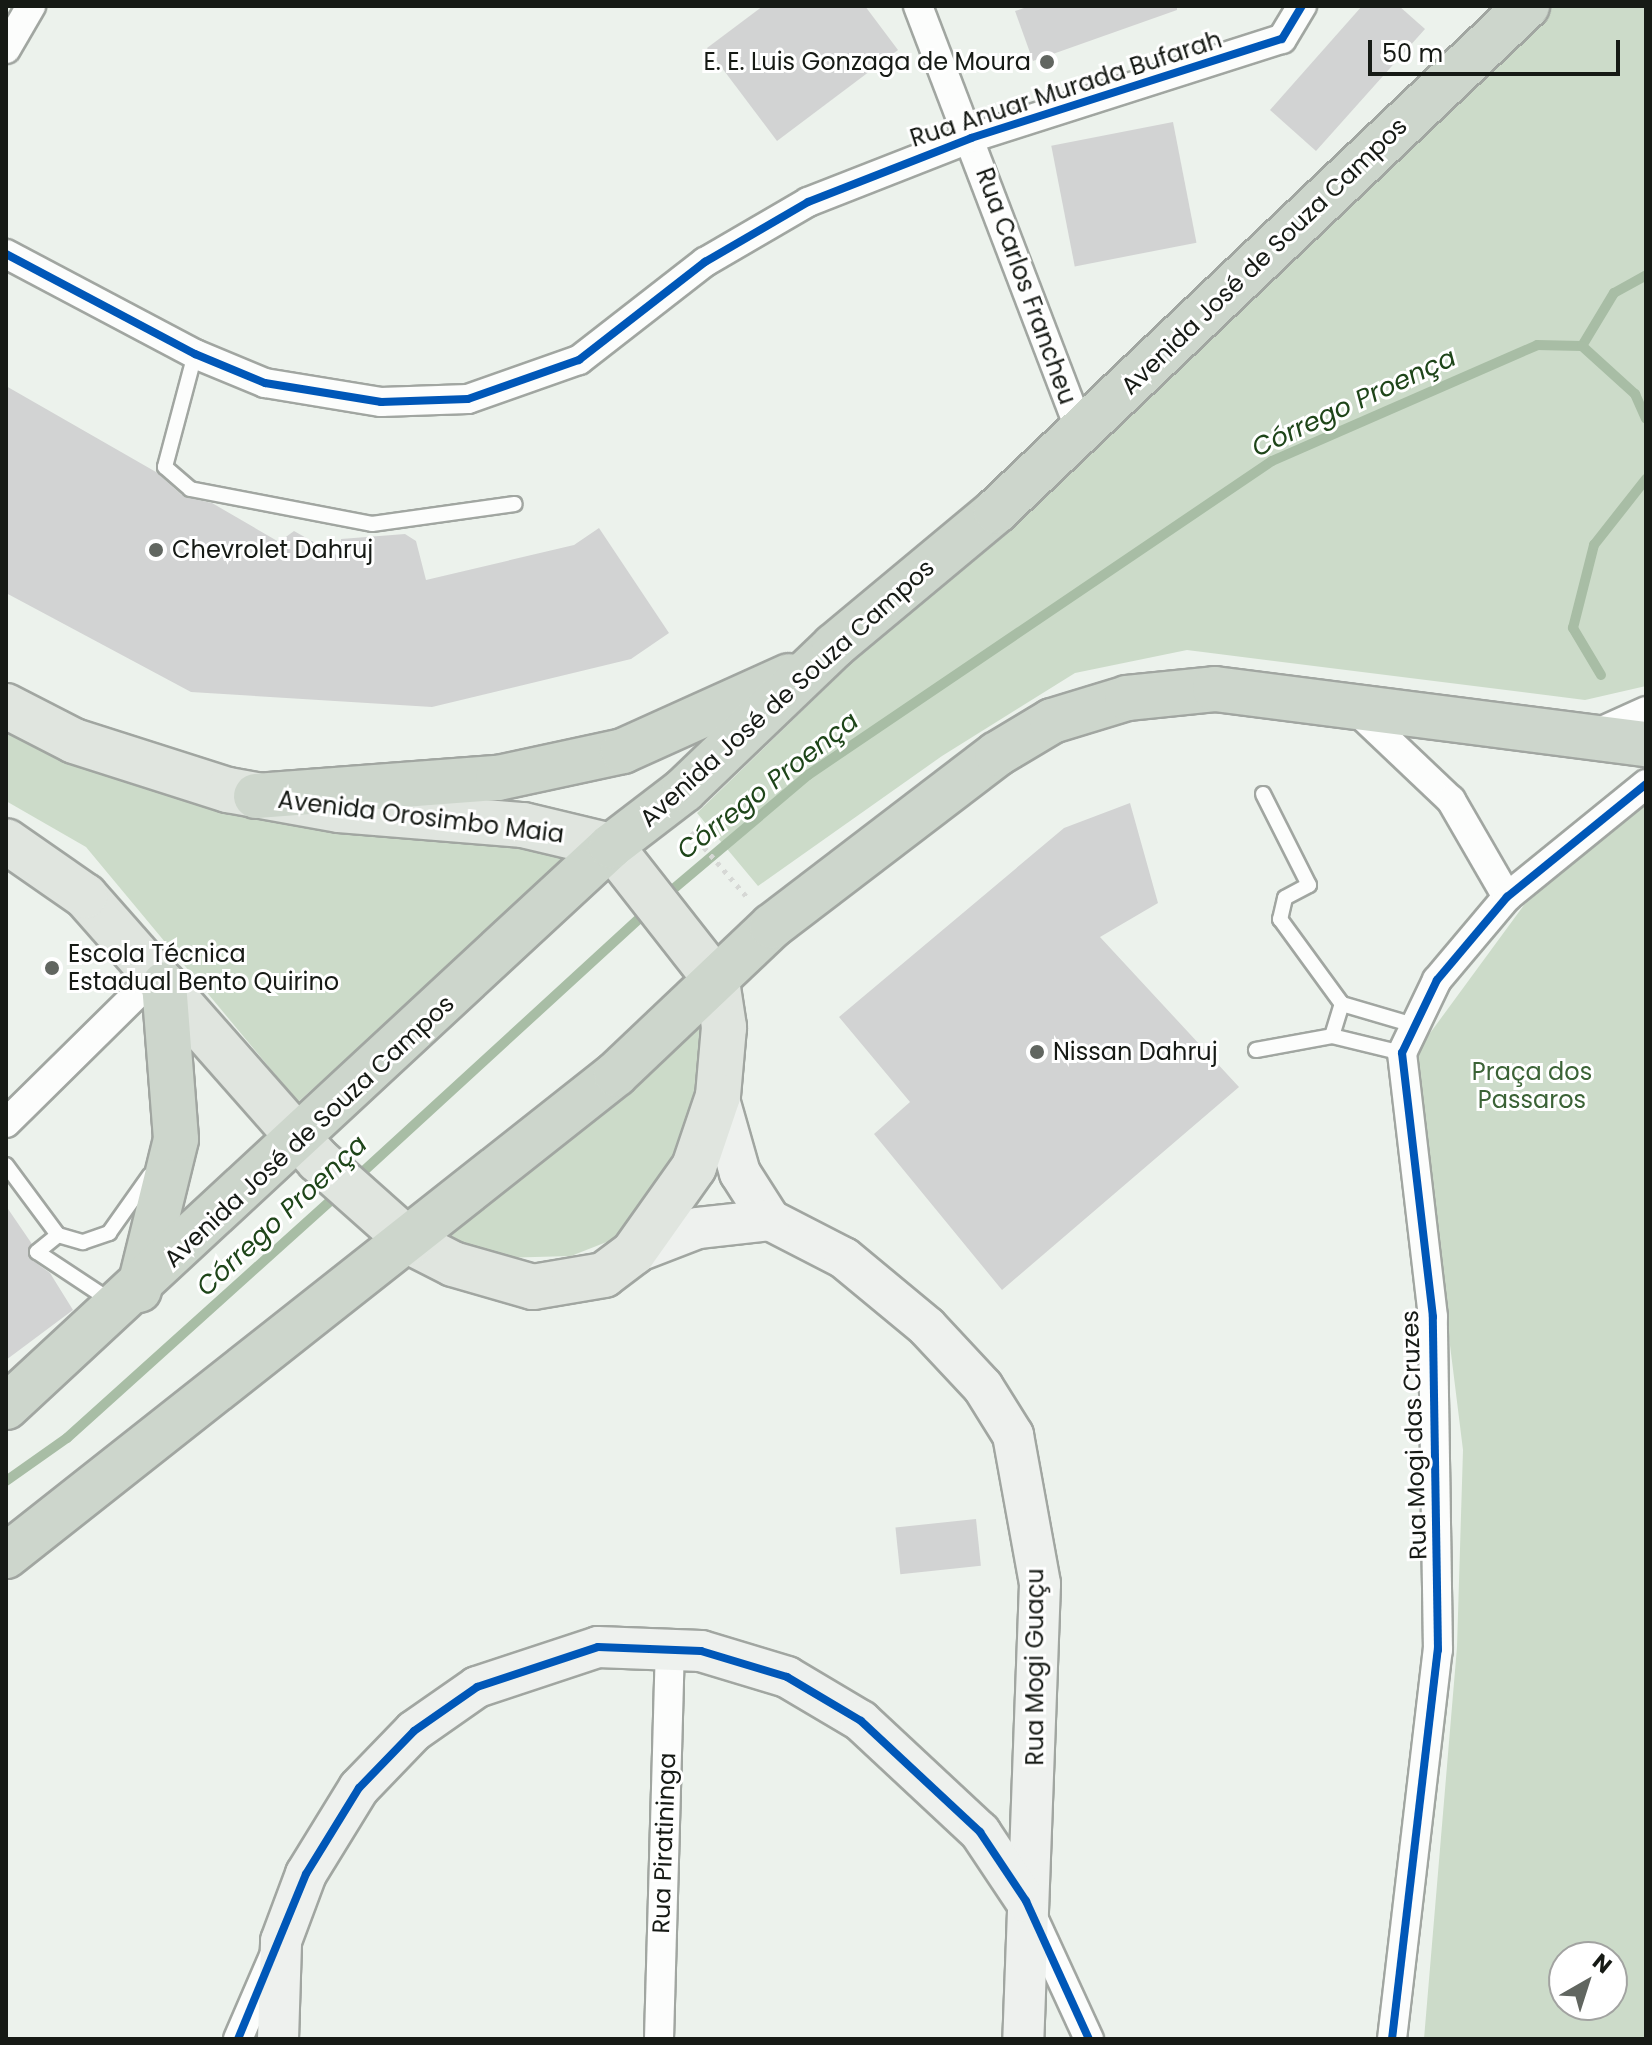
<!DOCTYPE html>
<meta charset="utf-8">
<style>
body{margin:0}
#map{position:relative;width:1652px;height:2045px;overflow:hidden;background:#ecf2ec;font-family:Poppins,sans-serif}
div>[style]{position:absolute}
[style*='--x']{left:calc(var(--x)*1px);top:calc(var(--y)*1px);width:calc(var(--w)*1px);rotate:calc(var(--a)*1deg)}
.green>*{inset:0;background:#ccdbc9}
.stream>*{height:10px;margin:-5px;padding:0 5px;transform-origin:5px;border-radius:5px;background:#a8bda5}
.building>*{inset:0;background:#d2d3d3;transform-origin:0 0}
.path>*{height:5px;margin-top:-2.5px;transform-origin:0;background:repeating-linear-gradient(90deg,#d6d8d5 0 4px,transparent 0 10px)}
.roads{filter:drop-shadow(2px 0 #a1a6a1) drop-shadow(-2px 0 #a1a6a1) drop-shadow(0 2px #a1a6a1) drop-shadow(0 -2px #a1a6a1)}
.lane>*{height:14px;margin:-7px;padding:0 7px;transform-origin:7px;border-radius:7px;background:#fcfdfc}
.street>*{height:28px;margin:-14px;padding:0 14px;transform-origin:14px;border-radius:14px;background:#fcfdfc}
.secondary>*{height:40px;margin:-20px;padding:0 20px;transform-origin:20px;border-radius:20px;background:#eef1ee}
.primary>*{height:44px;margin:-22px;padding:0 22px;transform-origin:22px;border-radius:22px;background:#e0e5df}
.highway>*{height:44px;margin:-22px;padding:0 22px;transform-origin:22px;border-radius:22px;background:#cdd6cc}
.cycleway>*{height:8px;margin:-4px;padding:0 4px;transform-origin:4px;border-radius:4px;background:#0057b8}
.dots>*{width:22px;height:22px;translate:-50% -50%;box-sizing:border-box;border:4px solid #fff;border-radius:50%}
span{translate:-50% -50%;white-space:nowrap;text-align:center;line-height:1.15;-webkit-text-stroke:6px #fff;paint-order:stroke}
.poi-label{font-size:24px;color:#161a15}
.right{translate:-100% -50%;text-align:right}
.left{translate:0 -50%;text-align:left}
.street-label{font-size:24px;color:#161a15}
.park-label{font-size:24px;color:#3b6336}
.water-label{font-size:26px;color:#1e4519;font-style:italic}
.frame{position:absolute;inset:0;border:8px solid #161a15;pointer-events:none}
.north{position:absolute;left:1548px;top:1941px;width:80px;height:80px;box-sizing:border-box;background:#fff;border:2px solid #a2a3a1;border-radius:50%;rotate:39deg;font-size:22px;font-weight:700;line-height:32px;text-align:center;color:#161a15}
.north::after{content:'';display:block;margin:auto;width:28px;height:36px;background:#616660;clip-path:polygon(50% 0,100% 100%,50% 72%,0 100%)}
.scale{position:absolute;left:1368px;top:40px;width:252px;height:36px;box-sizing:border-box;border:4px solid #161a15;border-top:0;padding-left:10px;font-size:24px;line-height:28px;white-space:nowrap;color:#161a15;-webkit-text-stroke:6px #fff;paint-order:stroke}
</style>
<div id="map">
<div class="green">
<i style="clip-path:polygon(1529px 6px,1646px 6px,1646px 686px,1585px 700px,1187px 650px,1075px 673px,942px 756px,758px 886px,697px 813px)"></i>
<i style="clip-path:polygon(6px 721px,532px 845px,572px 857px,298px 1102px,86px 847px,6px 801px)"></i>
<i style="clip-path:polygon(evenodd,1646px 798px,1646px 2039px,1424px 2039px,1457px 1647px,1463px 1450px,1414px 1055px,1524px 905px,1646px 798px,1564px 1957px,1612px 1957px,1612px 2005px,1564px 2005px,1564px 1957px)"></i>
<i style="clip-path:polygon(699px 1018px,705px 1085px,665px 1179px,627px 1234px,571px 1256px,500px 1258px,443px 1233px)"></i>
</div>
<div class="stream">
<i style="--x:1582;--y:346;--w:62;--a:-58.9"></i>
<i style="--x:1614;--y:293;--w:37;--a:-29"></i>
<i style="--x:1601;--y:675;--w:55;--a:-120.8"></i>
<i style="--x:1573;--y:628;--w:86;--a:-75.8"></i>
<i style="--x:1594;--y:545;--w:84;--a:-51.8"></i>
<i style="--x:665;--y:896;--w:187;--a:-40.2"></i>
<i style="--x:808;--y:775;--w:560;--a:-34.09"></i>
<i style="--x:1272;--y:461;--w:289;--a:-23.6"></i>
<i style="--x:1537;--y:345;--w:45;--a:1.3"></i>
<i style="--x:1582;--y:346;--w:72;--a:42.2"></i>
<i style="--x:1635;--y:394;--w:27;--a:66"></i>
<i style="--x:355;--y:1179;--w:400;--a:-42.5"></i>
<i style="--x:6;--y:1481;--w:75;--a:-35.2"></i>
<i style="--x:67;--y:1438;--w:367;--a:-42"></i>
</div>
<div class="building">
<i style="clip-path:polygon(763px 6px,865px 6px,898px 50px,777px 141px,707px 48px)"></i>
<i style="clip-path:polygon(1030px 6px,1177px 6px,1177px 10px,1033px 61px,1015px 11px)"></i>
<i style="clip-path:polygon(1362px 6px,1399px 6px,1425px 29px,1316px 151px,1270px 110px)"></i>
<i style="left:1173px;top:122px;width:123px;height:124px;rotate:79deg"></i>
<i style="clip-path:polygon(6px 386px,156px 472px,184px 497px,212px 503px,279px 542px,294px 531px,340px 557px,341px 539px,405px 534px,416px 541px,426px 580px,574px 545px,599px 528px,669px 633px,631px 659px,432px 707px,191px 692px,6px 593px)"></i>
<i style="clip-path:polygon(1130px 803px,1158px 903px,1100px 937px,1239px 1087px,1002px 1290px,874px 1134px,910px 1102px,839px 1017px,1064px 828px)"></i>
<i style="clip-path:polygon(6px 1206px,32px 1244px,29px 1258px,50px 1273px,73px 1310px,6px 1360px)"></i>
<i style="left:976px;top:1519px;width:47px;height:81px;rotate:84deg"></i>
</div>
<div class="path">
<i style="--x:691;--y:832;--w:86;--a:49.3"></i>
</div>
<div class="roads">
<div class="lane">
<i style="--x:195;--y:354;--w:117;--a:104.9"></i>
<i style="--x:165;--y:467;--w:33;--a:41"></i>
<i style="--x:190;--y:489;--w:185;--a:10.9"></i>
<i style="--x:372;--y:524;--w:144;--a:-8"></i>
<i style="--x:1263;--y:794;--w:102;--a:63.2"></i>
<i style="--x:1309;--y:885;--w:27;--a:152"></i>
<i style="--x:1285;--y:898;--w:22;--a:103"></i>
<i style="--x:1280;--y:919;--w:105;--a:53.9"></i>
<i style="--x:1342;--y:1004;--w:71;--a:16.4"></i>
<i style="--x:1332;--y:1036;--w:34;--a:-73"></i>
<i style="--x:1256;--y:1050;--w:77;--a:-10.4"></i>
<i style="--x:1332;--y:1036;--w:72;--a:13.7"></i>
<i style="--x:6;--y:1165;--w:87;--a:53.4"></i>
<i style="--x:58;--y:1235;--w:26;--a:16"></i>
<i style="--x:83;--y:1242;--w:28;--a:-19"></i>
<i style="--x:109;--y:1233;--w:71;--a:-54.7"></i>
<i style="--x:58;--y:1235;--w:27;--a:141"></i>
<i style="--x:37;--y:1252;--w:89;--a:33.5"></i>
</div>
<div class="street">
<i style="--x:918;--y:6;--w:456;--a:69.1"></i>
<i style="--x:6;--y:49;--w:50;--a:-59.8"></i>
<i style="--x:6;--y:254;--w:214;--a:27.9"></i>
<i style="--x:195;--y:354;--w:76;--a:22.5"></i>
<i style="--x:265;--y:383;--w:118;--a:9.3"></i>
<i style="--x:381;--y:402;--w:87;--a:-2"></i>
<i style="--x:468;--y:399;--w:118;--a:-19.4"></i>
<i style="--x:579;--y:360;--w:160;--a:-37.9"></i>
<i style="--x:705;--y:262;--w:119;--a:-30.2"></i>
<i style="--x:808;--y:202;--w:175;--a:-21.4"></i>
<i style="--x:971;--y:138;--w:326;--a:-17.7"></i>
<i style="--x:1282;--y:39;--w:39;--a:-59"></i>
<i style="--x:1356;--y:710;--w:131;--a:43.5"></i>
<i style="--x:1451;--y:800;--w:112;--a:60"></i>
<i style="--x:1591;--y:736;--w:60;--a:-24.4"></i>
<i style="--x:6;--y:1123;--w:212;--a:-44.6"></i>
<i style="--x:1031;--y:1913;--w:139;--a:65.3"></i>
<i style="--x:238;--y:2039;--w:90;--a:-66.6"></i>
<i style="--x:659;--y:2039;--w:392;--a:-88.4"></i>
<i style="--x:1392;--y:2039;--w:392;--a:-83.3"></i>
<i style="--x:1438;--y:1650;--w:333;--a:-90.9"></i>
<i style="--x:1433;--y:1317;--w:266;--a:-96.7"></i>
<i style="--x:1402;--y:1053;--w:81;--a:-64.4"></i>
<i style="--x:1437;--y:980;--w:109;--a:-49.9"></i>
<i style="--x:1507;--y:897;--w:179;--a:-39.1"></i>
</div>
<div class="secondary">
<i style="--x:718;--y:1096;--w:80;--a:74.1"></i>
<i style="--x:740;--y:1173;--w:56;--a:57.4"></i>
<i style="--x:770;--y:1220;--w:83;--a:27.2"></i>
<i style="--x:844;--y:1258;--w:108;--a:39.7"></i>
<i style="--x:927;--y:1327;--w:82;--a:47"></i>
<i style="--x:983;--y:1387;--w:57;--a:58"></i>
<i style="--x:1013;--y:1435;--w:151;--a:79.7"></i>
<i style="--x:1040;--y:1584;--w:455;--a:92.1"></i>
<i style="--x:633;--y:1253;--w:70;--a:-21"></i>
<i style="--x:698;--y:1228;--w:72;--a:-6.3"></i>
<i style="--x:278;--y:2039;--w:98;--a:-88.2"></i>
<i style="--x:281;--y:1941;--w:72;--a:-69.5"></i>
<i style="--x:306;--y:1874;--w:101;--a:-58.4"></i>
<i style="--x:359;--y:1788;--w:79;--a:-46"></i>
<i style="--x:414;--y:1731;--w:77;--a:-34.9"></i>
<i style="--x:477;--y:1687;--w:127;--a:-18.3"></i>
<i style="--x:598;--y:1647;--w:103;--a:2.2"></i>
<i style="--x:701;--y:1651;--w:90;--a:16.8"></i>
<i style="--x:787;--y:1677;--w:86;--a:30.7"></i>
<i style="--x:861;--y:1721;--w:163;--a:43"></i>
<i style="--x:980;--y:1832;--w:83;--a:56.3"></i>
</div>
<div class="primary">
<i style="--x:6;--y:706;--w:76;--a:27.2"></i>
<i style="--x:74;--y:741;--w:162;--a:17.7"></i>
<i style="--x:228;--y:790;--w:113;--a:10.2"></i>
<i style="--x:339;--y:810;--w:185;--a:4.7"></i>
<i style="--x:523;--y:825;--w:90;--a:13.4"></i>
<i style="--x:611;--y:846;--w:172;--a:51.9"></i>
<i style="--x:717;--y:981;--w:47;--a:81.3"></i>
<i style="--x:724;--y:1027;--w:69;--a:95"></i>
<i style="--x:718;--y:1096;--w:75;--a:108.7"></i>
<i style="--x:694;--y:1167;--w:105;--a:125.3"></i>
<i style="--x:633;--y:1253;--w:36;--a:143"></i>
<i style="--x:604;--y:1275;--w:72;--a:170.4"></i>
<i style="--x:533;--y:1287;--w:83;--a:-164"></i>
<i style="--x:453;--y:1264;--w:48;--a:-152.9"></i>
<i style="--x:410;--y:1242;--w:123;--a:-138.3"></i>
<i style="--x:318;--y:1160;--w:352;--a:-131.4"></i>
<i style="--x:85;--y:896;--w:96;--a:-145.2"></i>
</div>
<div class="highway">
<i style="--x:256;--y:796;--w:243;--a:-4.3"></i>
<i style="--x:498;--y:778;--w:128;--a:-12.2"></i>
<i style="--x:623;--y:751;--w:182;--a:-24.3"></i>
<i style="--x:139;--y:1290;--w:155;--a:-76.2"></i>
<i style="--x:176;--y:1139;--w:155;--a:-94.4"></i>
<i style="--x:6;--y:1407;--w:825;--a:-42.84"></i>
<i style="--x:611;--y:846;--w:92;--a:-37.5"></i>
<i style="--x:684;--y:790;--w:208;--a:-43.8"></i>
<i style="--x:834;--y:646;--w:211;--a:-39.8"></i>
<i style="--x:996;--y:511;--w:733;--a:-43.56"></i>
<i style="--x:6;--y:1556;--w:777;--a:-38.31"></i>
<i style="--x:616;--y:1074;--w:215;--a:-43.5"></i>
<i style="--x:772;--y:926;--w:283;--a:-37.4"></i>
<i style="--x:997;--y:754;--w:64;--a:-31"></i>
<i style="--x:1052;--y:721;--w:78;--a:-17"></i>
<i style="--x:1127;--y:698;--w:88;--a:-5.8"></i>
<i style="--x:1215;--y:689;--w:434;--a:7.3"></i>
</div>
</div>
<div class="cycleway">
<i style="--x:6;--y:254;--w:214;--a:27.9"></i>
<i style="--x:195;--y:354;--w:76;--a:22.5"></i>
<i style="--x:265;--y:383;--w:118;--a:9.3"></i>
<i style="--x:381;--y:402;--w:87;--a:-2"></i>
<i style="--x:468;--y:399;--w:118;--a:-19.4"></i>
<i style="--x:579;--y:360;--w:160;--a:-37.9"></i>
<i style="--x:705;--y:262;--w:119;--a:-30.2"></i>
<i style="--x:808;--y:202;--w:175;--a:-21.4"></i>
<i style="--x:971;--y:138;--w:326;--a:-17.7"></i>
<i style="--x:1282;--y:39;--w:39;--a:-59"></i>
<i style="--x:238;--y:2039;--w:178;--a:-67.6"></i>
<i style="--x:306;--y:1874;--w:101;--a:-58.4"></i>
<i style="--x:359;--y:1788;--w:79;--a:-46"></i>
<i style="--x:414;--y:1731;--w:77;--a:-34.9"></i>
<i style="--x:477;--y:1687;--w:127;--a:-18.3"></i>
<i style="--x:598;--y:1647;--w:103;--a:2.2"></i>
<i style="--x:701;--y:1651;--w:90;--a:16.8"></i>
<i style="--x:787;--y:1677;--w:86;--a:30.7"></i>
<i style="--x:861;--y:1721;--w:163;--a:43"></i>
<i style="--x:980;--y:1832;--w:83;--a:56.3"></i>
<i style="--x:1026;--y:1901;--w:152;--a:65.5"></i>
<i style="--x:1392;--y:2039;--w:392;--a:-83.3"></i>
<i style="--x:1438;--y:1650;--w:333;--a:-90.9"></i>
<i style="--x:1433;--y:1317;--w:266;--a:-96.7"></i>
<i style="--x:1402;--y:1053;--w:81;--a:-64.4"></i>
<i style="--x:1437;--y:980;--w:109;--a:-49.9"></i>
<i style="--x:1507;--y:897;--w:179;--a:-39.1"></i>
</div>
<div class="dots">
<i style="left:1047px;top:62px;background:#616660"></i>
<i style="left:156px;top:550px;background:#616660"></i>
<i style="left:52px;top:968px;background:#616660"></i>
<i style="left:1037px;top:1052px;background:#616660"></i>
</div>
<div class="poi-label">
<span class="right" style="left:1031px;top:62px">E. E. Luis Gonzaga de Moura</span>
<span class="left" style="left:172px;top:550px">Chevrolet Dahruj</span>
<span class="left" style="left:68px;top:968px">Escola Técnica<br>Estadual Bento Quirino</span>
<span class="left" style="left:1053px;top:1052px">Nissan Dahruj</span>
</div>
<div class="street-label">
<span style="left:1066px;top:89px;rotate:-18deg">Rua Anuar Murada Bufarah</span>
<span style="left:1264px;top:256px;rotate:-44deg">Avenida José de Souza Campos</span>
<span style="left:1026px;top:286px;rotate:70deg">Rua Carlos Francheu</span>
<span style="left:787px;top:693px;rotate:-42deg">Avenida José de Souza Campos</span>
<span style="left:421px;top:817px;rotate:7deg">Avenida Orosimbo Maia</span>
<span style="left:309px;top:1131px;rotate:-43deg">Avenida José de Souza Campos</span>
<span style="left:1414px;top:1435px;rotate:-92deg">Rua Mogi das Cruzes</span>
<span style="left:1035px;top:1667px;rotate:-90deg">Rua Mogi Guaçu</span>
<span style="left:664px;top:1843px;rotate:-88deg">Rua Piratininga</span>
</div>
<div class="park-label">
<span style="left:1532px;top:1086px">Praça dos<br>Passaros</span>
</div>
<div class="water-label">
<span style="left:1354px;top:403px;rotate:-25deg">Córrego Proença</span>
<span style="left:768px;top:786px;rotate:-38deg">Córrego Proença</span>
<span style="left:282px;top:1216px;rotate:-43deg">Córrego Proença</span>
</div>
<div class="frame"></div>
<div class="north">N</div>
<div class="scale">50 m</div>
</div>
